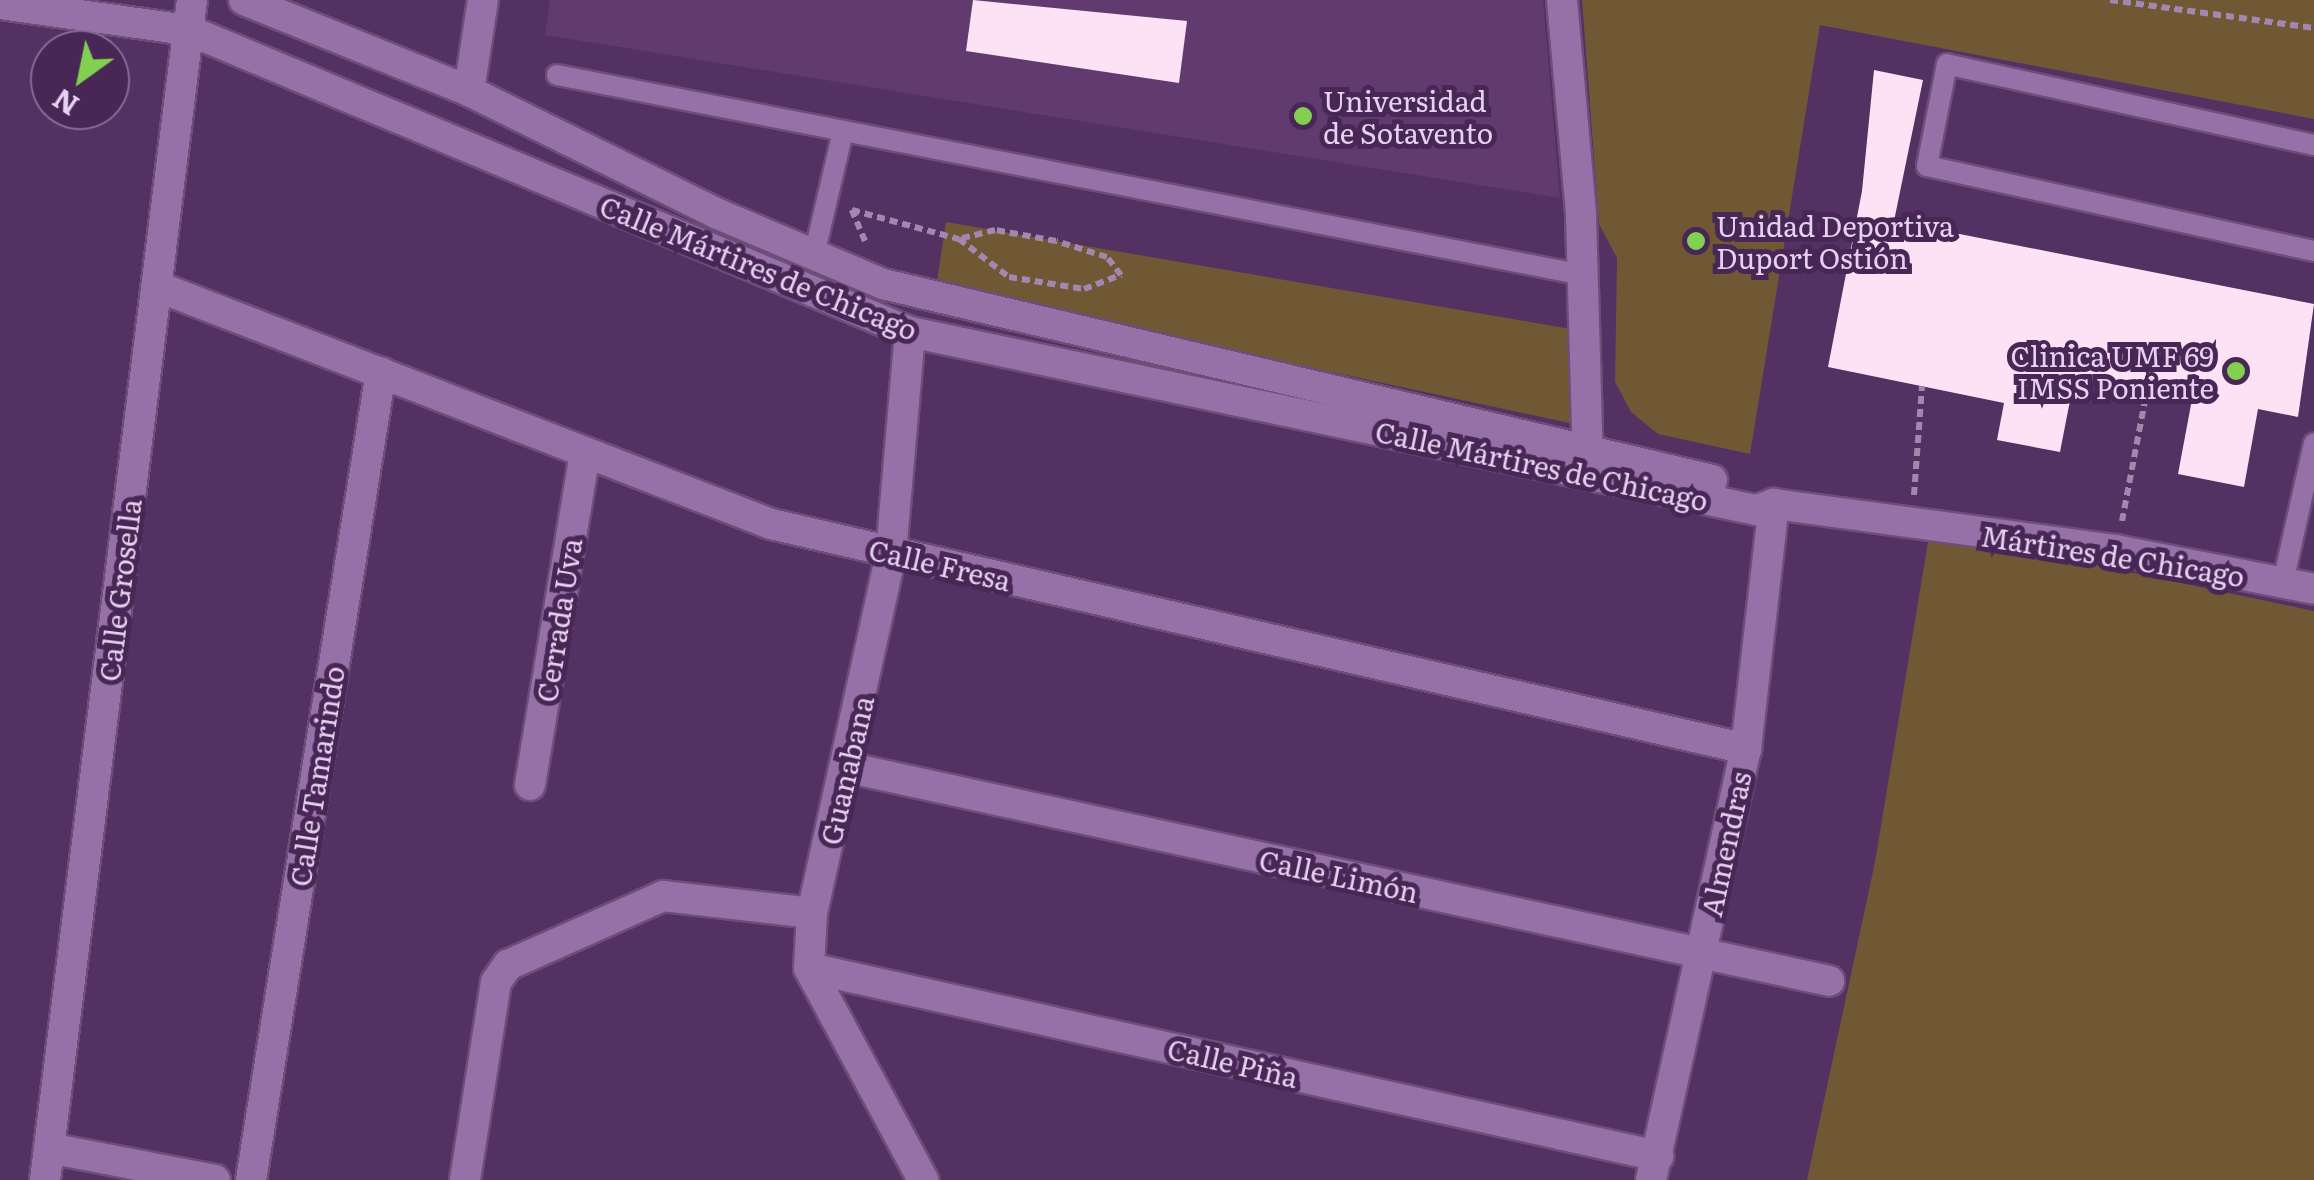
<!DOCTYPE html>
<meta charset="utf-8">
<style>
body{margin:0}
#map{position:relative;width:2314px;height:1180px;overflow:hidden;background:#533162;font-family:Literata,serif}
div>[style]{position:absolute}
[style*='--x']{left:calc(var(--x)*1px);top:calc(var(--y)*1px);width:calc(var(--w)*1px);rotate:calc(var(--a)*1deg)}
.built>*{inset:0;background:#613a70}
.green>*{inset:0;background:#705835}
.building>*{inset:0;background:#fde2f6}
.path>*{height:6px;margin-top:-3px;transform-origin:0;background:repeating-linear-gradient(90deg,#a287ae 0 8px,transparent 0 13px)}
.roads{filter:drop-shadow(2px 0 #6c4e79) drop-shadow(-2px 0 #6c4e79) drop-shadow(0 2px #6c4e79) drop-shadow(0 -2px #6c4e79)}
.lane>*{height:20px;margin:-10px;padding:0 10px;transform-origin:10px;border-radius:10px;background:#9671a7}
.street>*{height:30px;margin:-15px;padding:0 15px;transform-origin:15px;border-radius:15px;background:#9671a7}
.dots>*{width:28px;height:28px;translate:-50% -50%;box-sizing:border-box;border:5px solid #482656;border-radius:50%}
span{translate:-50% -50%;white-space:nowrap;text-align:center;line-height:1.15;-webkit-text-stroke:10px #482656;paint-order:stroke}
.poi-label{font-size:28px;color:#e6d2f0}
.left{translate:0 -50%;text-align:left}
.right{translate:-100% -50%;text-align:right}
.street-label{font-size:28px;color:#e6d2f0}
.north{position:absolute;left:30px;top:30px;width:100px;height:100px;box-sizing:border-box;background:#482656;border:2px solid #876b94;border-radius:50%;rotate:213deg;font-size:28px;font-weight:700;line-height:40px;text-align:center;color:#e6d2f0}
.north::after{content:'';display:block;margin:auto;width:35px;height:45px;background:#81d050;clip-path:polygon(50% 0,100% 100%,50% 72%,0 100%)}
</style>
<div id="map">
<div class="built">
<i style="clip-path:polygon(550px 0,1543px 0,1560px 198px,545px 35px)"></i>
</div>
<div class="green">
<i style="clip-path:polygon(1582px 0,2314px 0,2314px 119px,1820px 25px,1750px 454px,1658px 434px,1631px 412px,1615px 382px,1617px 258px,1599px 224px)"></i>
<i style="clip-path:polygon(946px 222px,1571px 329px,1574px 424px,936px 287px)"></i>
<i style="clip-path:polygon(1930px 530px,2314px 611px,2314px 1180px,1807px 1180px,1875px 862px)"></i>
</div>
<div class="building">
<i style="clip-path:polygon(973px 0,1187px 21px,1179px 83px,966px 51px)"></i>
<i style="clip-path:polygon(1874px 70px,1923px 80px,1894px 221px,2314px 304px,2298px 417px,2258px 409px,2244px 487px,2178px 474px,2193px 394px,2074px 380px,2060px 452px,1997px 440px,2004px 403px,1828px 367px,1862px 191px)"></i>
</div>
<div class="path">
<i style="--x:2110;--y:0;--w:206;--a:7.8"></i>
<i style="--x:865;--y:241;--w:34;--a:-113"></i>
<i style="--x:852;--y:210;--w:111;--a:15.2"></i>
<i style="--x:959;--y:239;--w:63;--a:37.2"></i>
<i style="--x:1009;--y:277;--w:76;--a:9.1"></i>
<i style="--x:1084;--y:289;--w:40;--a:-21"></i>
<i style="--x:1121;--y:275;--w:23;--a:-128"></i>
<i style="--x:1107;--y:257;--w:53;--a:-162.6"></i>
<i style="--x:1056;--y:241;--w:62;--a:-169.8"></i>
<i style="--x:995;--y:230;--w:37;--a:166"></i>
<i style="--x:1914;--y:495;--w:109;--a:-85.8"></i>
<i style="--x:2122;--y:521;--w:144;--a:-79.2"></i>
</div>
<div class="roads">
<div class="lane">
<i style="--x:557;--y:75;--w:1045;--a:11.03"></i>
<i style="--x:2314;--y:145;--w:376;--a:-167.6"></i>
<i style="--x:1947;--y:64;--w:104;--a:101.1"></i>
<i style="--x:1927;--y:166;--w:396;--a:12.4"></i>
<i style="--x:814;--y:255;--w:127;--a:-76.8"></i>
<i style="--x:2283;--y:582;--w:142;--a:-77.4"></i>
</div>
<div class="street">
<i style="--x:244;--y:0;--w:243;--a:22"></i>
<i style="--x:469;--y:91;--w:278;--a:26.3"></i>
<i style="--x:718;--y:214;--w:179;--a:23"></i>
<i style="--x:883;--y:284;--w:852;--a:13.3"></i>
<i style="--x:1562;--y:0;--w:216;--a:84.9"></i>
<i style="--x:1581;--y:215;--w:251;--a:88.4"></i>
<i style="--x:0;--y:4;--w:190;--a:7.9"></i>
<i style="--x:188;--y:30;--w:783;--a:22.7"></i>
<i style="--x:910;--y:332;--w:865;--a:11.88"></i>
<i style="--x:1756;--y:510;--w:19;--a:-18"></i>
<i style="--x:1774;--y:504;--w:345;--a:7.7"></i>
<i style="--x:2116;--y:550;--w:202;--a:11.1"></i>
<i style="--x:469;--y:91;--w:92;--a:-81.3"></i>
<i style="--x:161;--y:288;--w:654;--a:21.15"></i>
<i style="--x:771;--y:524;--w:1001;--a:12.99"></i>
<i style="--x:910;--y:332;--w:223;--a:94.9"></i>
<i style="--x:891;--y:554;--w:368;--a:102.4"></i>
<i style="--x:812;--y:913;--w:55;--a:93.1"></i>
<i style="--x:809;--y:968;--w:241;--a:61.7"></i>
<i style="--x:850;--y:768;--w:1002;--a:12.27"></i>
<i style="--x:530;--y:785;--w:336;--a:-80.6"></i>
<i style="--x:809;--y:968;--w:870;--a:12.49"></i>
<i style="--x:49;--y:1148;--w:169;--a:10.9"></i>
<i style="--x:45;--y:1180;--w:1189;--a:-82.9"></i>
<i style="--x:251;--y:1180;--w:818;--a:-80.86"></i>
<i style="--x:465;--y:1180;--w:200;--a:-81.1"></i>
<i style="--x:496;--y:982;--w:21;--a:-55"></i>
<i style="--x:508;--y:965;--w:170;--a:-24"></i>
<i style="--x:663;--y:896;--w:150;--a:6.5"></i>
<i style="--x:1651;--y:1180;--w:441;--a:-77.6"></i>
<i style="--x:1746;--y:749;--w:247;--a:-83.5"></i>
</div>
</div>
<div class="dots">
<i style="left:1303px;top:116px;background:#81d050"></i>
<i style="left:1696px;top:241px;background:#81d050"></i>
<i style="left:2236px;top:371px;background:#81d050"></i>
</div>
<div class="poi-label">
<span class="left" style="left:1323px;top:116px">Universidad<br>de Sotavento</span>
<span class="left" style="left:1716px;top:241px">Unidad Deportiva<br>Duport Ostión</span>
<span class="right" style="left:2214px;top:371px">Clinica UMF 69<br>IMSS Poniente</span>
</div>
<div class="street-label">
<span style="left:759px;top:267px;rotate:22deg">Calle Mártires de Chicago</span>
<span style="left:1542px;top:465px;rotate:12deg">Calle Mártires de Chicago</span>
<span style="left:2113px;top:555px;rotate:9deg">Mártires de Chicago</span>
<span style="left:940px;top:564px;rotate:13deg">Calle Fresa</span>
<span style="left:119px;top:590px;rotate:-83deg">Calle Grosella</span>
<span style="left:558px;top:620px;rotate:-81deg">Cerrada Uva</span>
<span style="left:846px;top:770px;rotate:-77deg">Guanabana</span>
<span style="left:316px;top:776px;rotate:-81deg">Calle Tamarindo</span>
<span style="left:1725px;top:844px;rotate:-78deg">Almendras</span>
<span style="left:1339px;top:875px;rotate:12deg">Calle Limón</span>
<span style="left:1233px;top:1062px;rotate:13deg">Calle Piña</span>
</div>
<div class="north">N</div>
</div>
